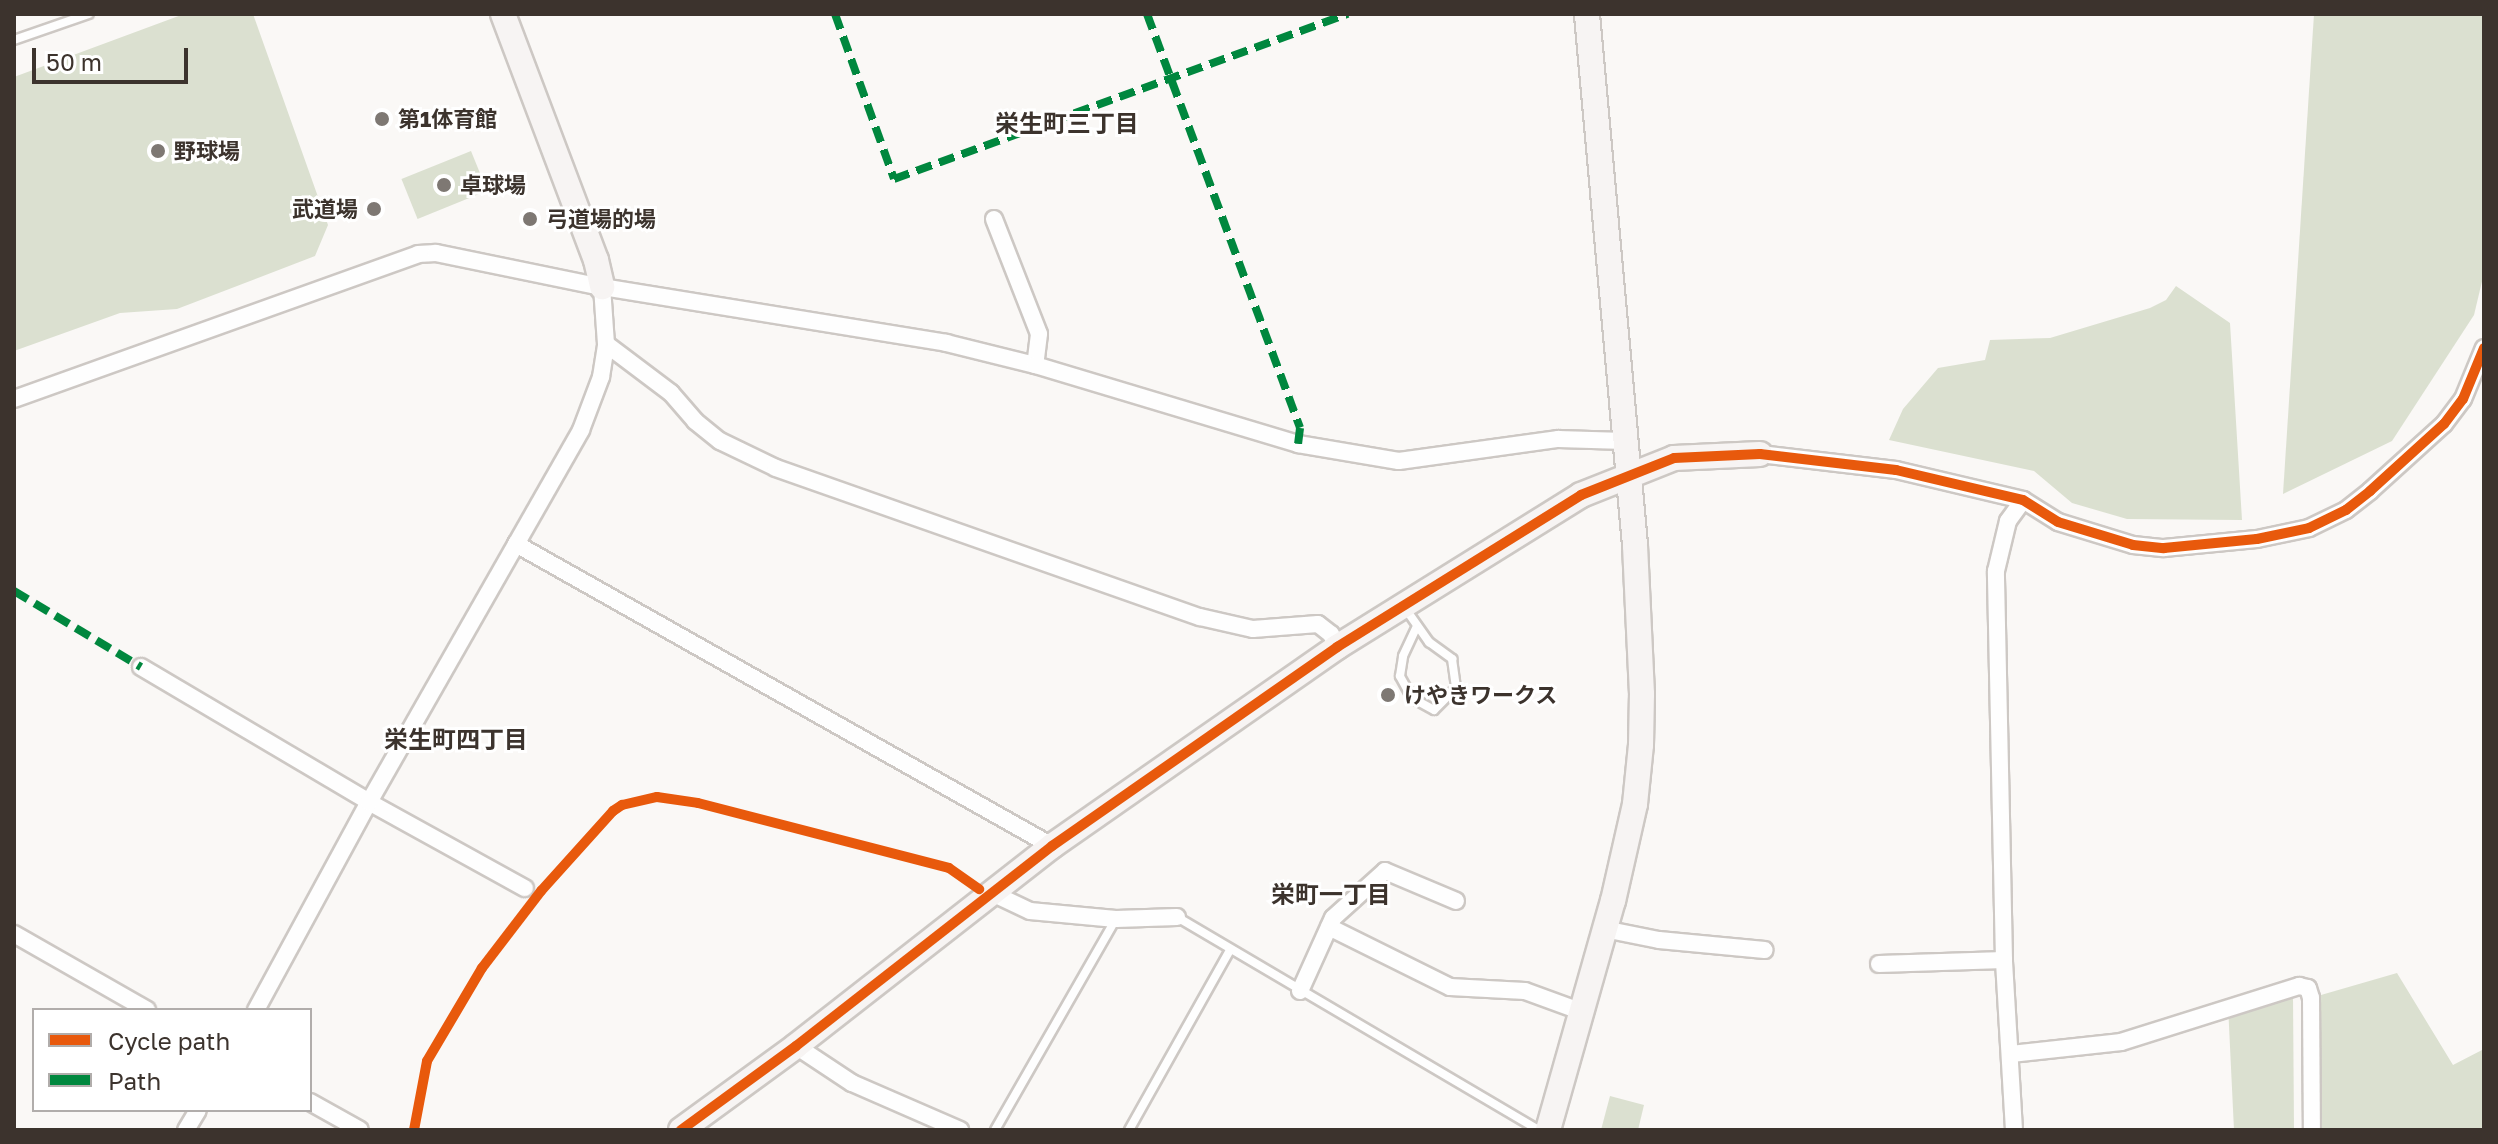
<!DOCTYPE html>
<meta charset="utf-8">
<style>
body{margin:0}
#map{position:relative;width:2498px;height:1144px;overflow:hidden;background:#faf8f6;font-family:"Golos Text","Noto Sans JP",sans-serif}
div>[style]{position:absolute}
[style*='--x']{left:calc(var(--x)*1px);top:calc(var(--y)*1px);width:calc(var(--w)*1px);rotate:calc(var(--a)*1deg)}
.green>*{inset:0;background:#dbe0d0;transform-origin:0 0}
.roads{filter:drop-shadow(2px 0 #cdc8c4) drop-shadow(-2px 0 #cdc8c4) drop-shadow(0 2px #cdc8c4) drop-shadow(0 -2px #cdc8c4)}
.lane>*{height:8px;margin:-4px;padding:0 4px;transform-origin:4px;border-radius:4px;background:#fefefe}
.street>*{height:16px;margin:-8px;padding:0 8px;transform-origin:8px;border-radius:8px;background:#fefefe}
.secondary>*{height:24px;margin:-12px;padding:0 12px;transform-origin:12px;border-radius:12px;background:#f7f4f3}
.quiet>*{height:8px;margin-top:-4px;transform-origin:0;background:repeating-linear-gradient(90deg,#00873e 0 16px,transparent 0 24px)}
.cycleway>*{height:10px;margin:-5px;padding:0 5px;transform-origin:5px;border-radius:5px;background:#e8590c}
.dots>*{width:22px;height:22px;translate:-50% -50%;box-sizing:border-box;border:4px solid #fff;border-radius:50%}
span{translate:-50% -50%;white-space:nowrap;text-align:center;line-height:1.15;-webkit-text-stroke:6px #fff;paint-order:stroke}
.poi-label{font-size:22px;color:#3c332d;font-weight:700}
.left{translate:0 -50%;text-align:left}
.right{translate:-100% -50%;text-align:right}
.neighbourhood-label{font-size:24px;color:#3c332d;font-weight:700}
.frame{position:absolute;inset:0;border:16px solid #3c332d;pointer-events:none}
.legend{position:absolute;left:32px;top:1008px;width:280px;height:104px;box-sizing:border-box;background:#fff;border:2px solid #b1adab;margin:0;padding:10px 14px;list-style:none;font-size:24px;color:#3c332d}
.legend li{display:flex;align-items:center;gap:16px;height:40px}
.legend b{width:40px;border:2px solid #b1adab}
.scale{position:absolute;left:32px;top:48px;width:156px;height:36px;box-sizing:border-box;border:4px solid #3c332d;border-top:0;padding-left:10px;font-size:24px;line-height:28px;white-space:nowrap;color:#3c332d;-webkit-text-stroke:6px #fff;paint-order:stroke}
</style>
<div id="map">
<div class="green">
<i style="clip-path:polygon(184px 14px,253px 14px,328px 225px,315px 256px,177px 309px,120px 313px,14px 351px,14px 77px)"></i>
<i style="clip-path:polygon(2314px 14px,2484px 14px,2484px 273px,2474px 315px,2392px 441px,2283px 494px)"></i>
<i style="left:471px;top:151px;width:43px;height:75px;rotate:68deg"></i>
<i style="clip-path:polygon(2176px 286px,2230px 323px,2242px 520px,2127px 519px,2072px 503px,2034px 471px,1889px 440px,1903px 409px,1938px 368px,1985px 360px,1990px 340px,2050px 338px,2150px 308px,2166px 300px)"></i>
<i style="clip-path:polygon(2397px 973px,2453px 1065px,2482px 1050px,2484px 1054px,2484px 1130px,2320px 1130px,2321px 995px)"></i>
<i style="clip-path:polygon(2286px 988px,2293px 997px,2294px 1130px,2234px 1130px,2228px 1005px)"></i>
<i style="clip-path:polygon(1610px 1096px,1644px 1105px,1638px 1130px,1601px 1130px)"></i>
</div>
<div class="roads">
<div class="lane">
<i style="--x:14;--y:40;--w:79;--a:-19.1"></i>
<i style="--x:1405;--y:608;--w:42;--a:54.8"></i>
<i style="--x:1429;--y:642;--w:29;--a:36"></i>
<i style="--x:1452;--y:659;--w:29;--a:82"></i>
<i style="--x:1456;--y:688;--w:31;--a:135"></i>
<i style="--x:1434;--y:710;--w:25;--a:-151"></i>
<i style="--x:1412;--y:698;--w:25;--a:-119"></i>
<i style="--x:1400;--y:676;--w:20;--a:-81"></i>
<i style="--x:1403;--y:656;--w:33;--a:-65"></i>
<i style="--x:1177;--y:917;--w:419;--a:30.5"></i>
<i style="--x:995;--y:1130;--w:243;--a:-60.2"></i>
<i style="--x:1129;--y:1130;--w:206;--a:-60.7"></i>
</div>
<div class="street">
<i style="--x:994;--y:219;--w:123;--a:68.6"></i>
<i style="--x:1039;--y:334;--w:31;--a:97"></i>
<i style="--x:606;--y:344;--w:81;--a:37"></i>
<i style="--x:671;--y:393;--w:37;--a:49"></i>
<i style="--x:695;--y:421;--w:32;--a:39"></i>
<i style="--x:720;--y:441;--w:62;--a:25.7"></i>
<i style="--x:776;--y:468;--w:449;--a:19.4"></i>
<i style="--x:1200;--y:617;--w:54;--a:12.8"></i>
<i style="--x:1253;--y:629;--w:65;--a:-4.4"></i>
<i style="--x:1318;--y:624;--w:16;--a:38"></i>
<i style="--x:1331;--y:634;--w:14;--a:65"></i>
<i style="--x:14;--y:399;--w:429;--a:-19.7"></i>
<i style="--x:418;--y:254;--w:18;--a:-3"></i>
<i style="--x:436;--y:253;--w:169;--a:11.6"></i>
<i style="--x:602;--y:287;--w:349;--a:9.2"></i>
<i style="--x:946;--y:343;--w:92;--a:13.9"></i>
<i style="--x:1035;--y:365;--w:275;--a:16.7"></i>
<i style="--x:1298;--y:444;--w:102;--a:9.6"></i>
<i style="--x:1399;--y:461;--w:161;--a:-7.9"></i>
<i style="--x:1558;--y:439;--w:67;--a:1.7"></i>
<i style="--x:1760;--y:454;--w:137;--a:6.7"></i>
<i style="--x:1896;--y:470;--w:130;--a:13.3"></i>
<i style="--x:2023;--y:500;--w:41;--a:32.2"></i>
<i style="--x:2058;--y:522;--w:78;--a:17"></i>
<i style="--x:2133;--y:545;--w:31;--a:6"></i>
<i style="--x:2164;--y:548;--w:93;--a:-5.5"></i>
<i style="--x:2257;--y:539;--w:53;--a:-11.9"></i>
<i style="--x:2309;--y:528;--w:41;--a:-25.9"></i>
<i style="--x:2346;--y:510;--w:31;--a:-38"></i>
<i style="--x:2370;--y:491;--w:100;--a:-42.2"></i>
<i style="--x:2444;--y:424;--w:31;--a:-53"></i>
<i style="--x:2463;--y:399;--w:55;--a:-67.6"></i>
<i style="--x:516;--y:544;--w:615;--a:29.4"></i>
<i style="--x:141;--y:667;--w:265;--a:30.6"></i>
<i style="--x:369;--y:802;--w:178;--a:28.9"></i>
<i style="--x:992;--y:893;--w:42;--a:25.3"></i>
<i style="--x:1030;--y:911;--w:86;--a:5.3"></i>
<i style="--x:1116;--y:919;--w:61;--a:-1.9"></i>
<i style="--x:1329;--y:927;--w:135;--a:26.4"></i>
<i style="--x:1450;--y:987;--w:75;--a:3.1"></i>
<i style="--x:1525;--y:991;--w:59;--a:20"></i>
<i style="--x:1604;--y:929;--w:56;--a:11.3"></i>
<i style="--x:1659;--y:940;--w:106;--a:5.4"></i>
<i style="--x:14;--y:934;--w:153;--a:29.7"></i>
<i style="--x:1879;--y:964;--w:125;--a:-1.8"></i>
<i style="--x:1300;--y:991;--w:80;--a:-65.7"></i>
<i style="--x:1333;--y:918;--w:70;--a:-42.1"></i>
<i style="--x:1385;--y:871;--w:77;--a:22.9"></i>
<i style="--x:256;--y:1010;--w:237;--a:-61.5"></i>
<i style="--x:369;--y:802;--w:428;--a:-60.3"></i>
<i style="--x:581;--y:430;--w:57;--a:-69.3"></i>
<i style="--x:601;--y:377;--w:33;--a:-81"></i>
<i style="--x:606;--y:344;--w:57;--a:-94"></i>
<i style="--x:796;--y:1046;--w:67;--a:33.5"></i>
<i style="--x:852;--y:1083;--w:118;--a:23.5"></i>
<i style="--x:2011;--y:1054;--w:111;--a:-6.2"></i>
<i style="--x:2121;--y:1042;--w:187;--a:-17.5"></i>
<i style="--x:2299;--y:986;--w:9;--a:13"></i>
<i style="--x:2308;--y:988;--w:10;--a:73"></i>
<i style="--x:2311;--y:998;--w:132;--a:89.6"></i>
<i style="--x:310;--y:1102;--w:57;--a:29.2"></i>
<i style="--x:186;--y:1130;--w:23;--a:-59"></i>
<i style="--x:2014;--y:1130;--w:170;--a:-93.4"></i>
<i style="--x:2004;--y:960;--w:389;--a:-91.2"></i>
<i style="--x:1996;--y:571;--w:51;--a:-76.5"></i>
<i style="--x:2008;--y:521;--w:26;--a:-54"></i>
</div>
<div class="secondary">
<i style="--x:503;--y:14;--w:263;--a:69.3"></i>
<i style="--x:596;--y:260;--w:28;--a:77"></i>
<i style="--x:681;--y:1130;--w:142;--a:-36.1"></i>
<i style="--x:796;--y:1046;--w:325;--a:-38"></i>
<i style="--x:1052;--y:846;--w:348;--a:-34.9"></i>
<i style="--x:1337;--y:647;--w:287;--a:-31.9"></i>
<i style="--x:1581;--y:495;--w:100;--a:-21.7"></i>
<i style="--x:1674;--y:458;--w:86;--a:-2.7"></i>
<i style="--x:1548;--y:1130;--w:238;--a:-74.2"></i>
<i style="--x:1613;--y:901;--w:99;--a:-77.2"></i>
<i style="--x:1635;--y:804;--w:59;--a:-84.2"></i>
<i style="--x:1641;--y:745;--w:51;--a:-88.9"></i>
<i style="--x:1642;--y:694;--w:149;--a:-92.7"></i>
<i style="--x:1635;--y:545;--w:533;--a:-95.17"></i>
</div>
</div>
<div class="quiet">
<i style="--x:835;--y:14;--w:175;--a:70.3"></i>
<i style="--x:894;--y:179;--w:483;--a:-20"></i>
<i style="--x:1147;--y:14;--w:441;--a:69.7"></i>
<i style="--x:1300;--y:428;--w:16;--a:97"></i>
<i style="--x:14;--y:591;--w:148;--a:30.9"></i>
</div>
<div class="cycleway">
<i style="--x:414;--y:1130;--w:70;--a:-79.3"></i>
<i style="--x:427;--y:1061;--w:108;--a:-59.4"></i>
<i style="--x:482;--y:968;--w:97;--a:-52.5"></i>
<i style="--x:541;--y:891;--w:108;--a:-48"></i>
<i style="--x:613;--y:811;--w:11;--a:-34"></i>
<i style="--x:622;--y:805;--w:36;--a:-13"></i>
<i style="--x:657;--y:797;--w:41;--a:8.3"></i>
<i style="--x:698;--y:803;--w:259;--a:14.5"></i>
<i style="--x:949;--y:868;--w:37;--a:35"></i>
<i style="--x:681;--y:1130;--w:142;--a:-36.1"></i>
<i style="--x:796;--y:1046;--w:325;--a:-38"></i>
<i style="--x:1052;--y:846;--w:348;--a:-34.9"></i>
<i style="--x:1337;--y:647;--w:287;--a:-31.9"></i>
<i style="--x:1581;--y:495;--w:100;--a:-21.7"></i>
<i style="--x:1674;--y:458;--w:86;--a:-2.7"></i>
<i style="--x:1760;--y:454;--w:137;--a:6.7"></i>
<i style="--x:1896;--y:470;--w:130;--a:13.3"></i>
<i style="--x:2023;--y:500;--w:41;--a:32.2"></i>
<i style="--x:2058;--y:522;--w:78;--a:17"></i>
<i style="--x:2133;--y:545;--w:31;--a:6"></i>
<i style="--x:2164;--y:548;--w:93;--a:-5.5"></i>
<i style="--x:2257;--y:539;--w:53;--a:-11.9"></i>
<i style="--x:2309;--y:528;--w:41;--a:-25.9"></i>
<i style="--x:2346;--y:510;--w:31;--a:-38"></i>
<i style="--x:2370;--y:491;--w:100;--a:-42.2"></i>
<i style="--x:2444;--y:424;--w:31;--a:-53"></i>
<i style="--x:2463;--y:399;--w:55;--a:-67.6"></i>
</div>
<div class="dots">
<i style="left:382px;top:119px;background:#7e7873"></i>
<i style="left:158px;top:151px;background:#7e7873"></i>
<i style="left:444px;top:185px;background:#7e7873"></i>
<i style="left:374px;top:209px;background:#7e7873"></i>
<i style="left:530px;top:219px;background:#7e7873"></i>
<i style="left:1388px;top:695px;background:#7e7873"></i>
</div>
<div class="poi-label">
<span class="left" style="left:398px;top:119px">第1体育館</span>
<span class="left" style="left:174px;top:151px">野球場</span>
<span class="left" style="left:460px;top:185px">卓球場</span>
<span class="right" style="left:358px;top:209px">武道場</span>
<span class="left" style="left:546px;top:219px">弓道場的場</span>
<span class="left" style="left:1404px;top:695px">けやきワークス</span>
</div>
<div class="neighbourhood-label">
<span style="left:1067px;top:123px">栄生町三丁目</span>
<span style="left:456px;top:739px">栄生町四丁目</span>
<span style="left:1331px;top:894px">栄町一丁目</span>
</div>
<div class="frame"></div>
<ul class="legend">
<li><b style="height:10px;background:#e8590c"></b>Cycle path</li>
<li><b style="height:10px;background:#00873e"></b>Path</li>
</ul>
<div class="scale">50 m</div>
</div>
